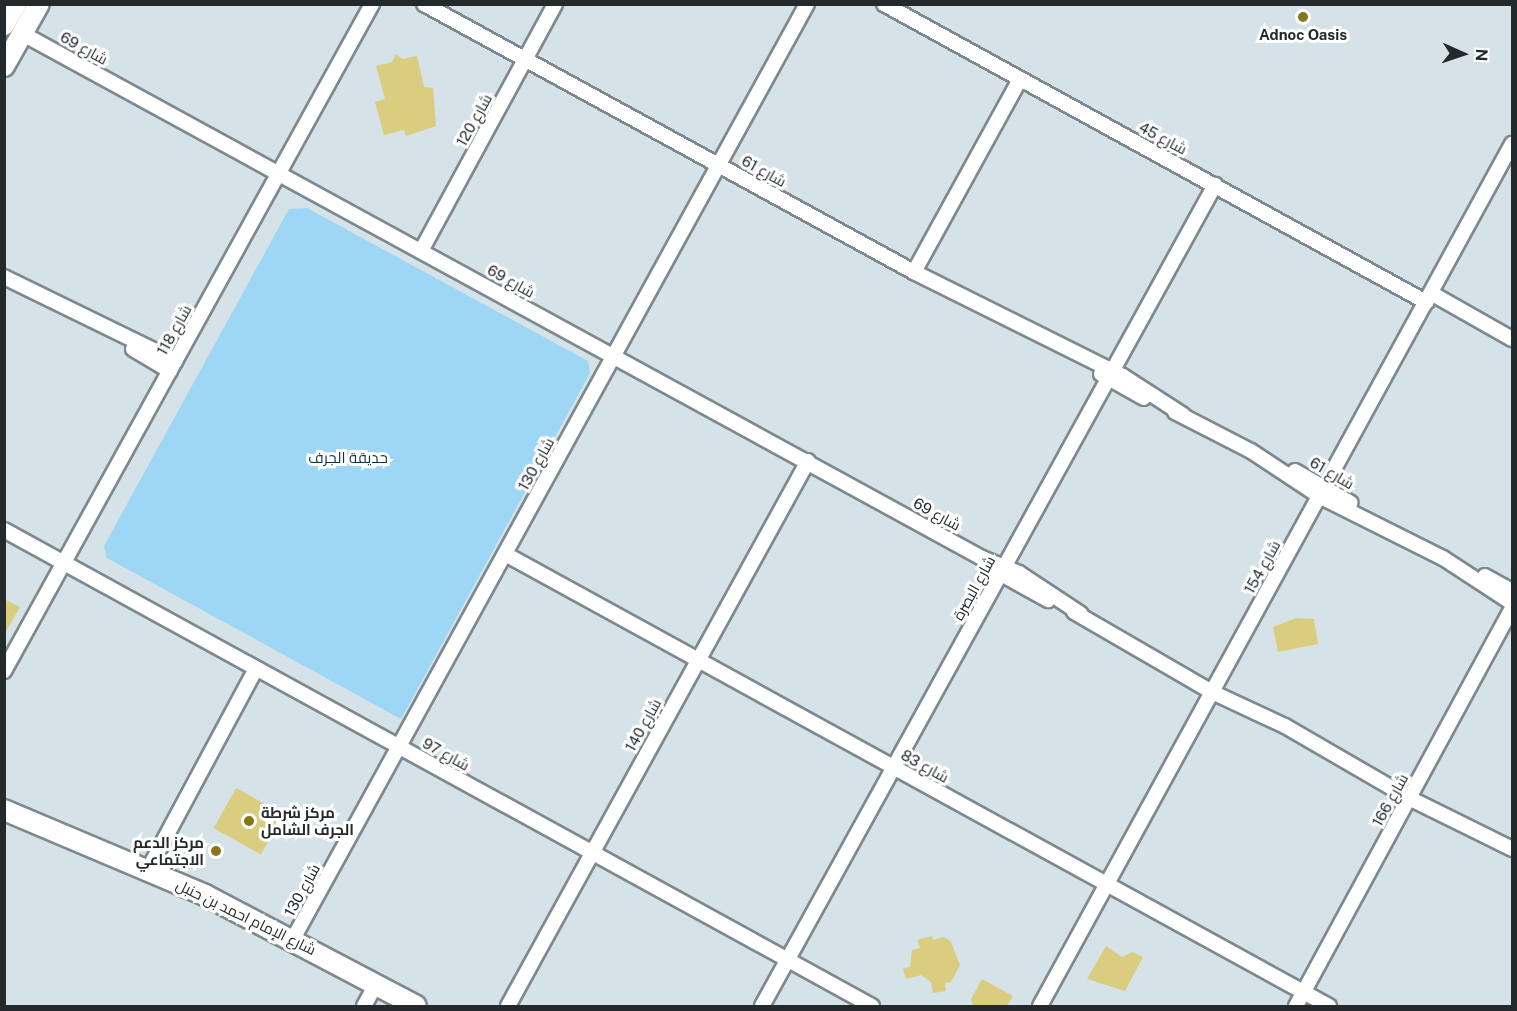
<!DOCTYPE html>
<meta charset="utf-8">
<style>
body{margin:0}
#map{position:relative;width:1517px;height:1011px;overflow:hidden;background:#d5e2e8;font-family:"Public Sans",Cairo,sans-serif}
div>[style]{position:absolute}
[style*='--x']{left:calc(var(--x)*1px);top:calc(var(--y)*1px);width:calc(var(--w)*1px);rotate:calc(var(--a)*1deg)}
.green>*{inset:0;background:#9dd7f5}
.building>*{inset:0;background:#dacd7f;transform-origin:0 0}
.roads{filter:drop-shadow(2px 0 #7d898f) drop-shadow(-2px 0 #7d898f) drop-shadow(0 2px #7d898f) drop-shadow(0 -2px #7d898f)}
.street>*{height:14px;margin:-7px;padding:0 7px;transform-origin:7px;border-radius:7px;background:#fff}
.secondary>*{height:20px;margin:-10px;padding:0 10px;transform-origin:10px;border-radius:10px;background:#fff}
.dots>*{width:16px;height:16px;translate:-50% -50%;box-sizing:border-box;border:3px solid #fff;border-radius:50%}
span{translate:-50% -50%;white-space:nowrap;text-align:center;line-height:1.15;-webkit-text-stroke:6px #fff;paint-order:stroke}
.poi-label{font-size:15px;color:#24292c;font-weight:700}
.left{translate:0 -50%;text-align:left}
.right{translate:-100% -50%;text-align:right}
.street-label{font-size:15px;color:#24292c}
.park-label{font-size:15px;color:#0e3445}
.frame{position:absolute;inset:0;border:6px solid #24292c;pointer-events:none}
.north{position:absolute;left:1433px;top:24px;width:60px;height:60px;-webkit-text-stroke:4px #fff;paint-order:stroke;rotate:93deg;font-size:16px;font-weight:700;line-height:24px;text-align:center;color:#24292c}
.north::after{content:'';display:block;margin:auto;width:21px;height:27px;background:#24292c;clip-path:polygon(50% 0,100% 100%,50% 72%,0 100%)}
</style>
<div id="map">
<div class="green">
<i style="clip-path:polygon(307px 208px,588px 361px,590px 373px,401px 719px,107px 558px,104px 546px,289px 209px)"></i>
</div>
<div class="building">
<i style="clip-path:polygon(396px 54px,402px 59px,417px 56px,424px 87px,433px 88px,436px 126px,406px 136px,404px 130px,384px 135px,375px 102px,385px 99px,376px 66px,392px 62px)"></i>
<i style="clip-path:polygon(4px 599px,20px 607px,4px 635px)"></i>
<i style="clip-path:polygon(1296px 618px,1314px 619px,1318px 644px,1278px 652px,1273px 627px)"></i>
<i style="left:236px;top:788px;width:54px;height:46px;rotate:29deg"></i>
<i style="clip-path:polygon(932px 936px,933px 940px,944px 937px,951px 942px,960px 965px,951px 982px,945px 983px,946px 991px,933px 993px,931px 982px,921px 975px,906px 979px,903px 969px,910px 967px,912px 950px,920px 948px,917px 940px)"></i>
<i style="clip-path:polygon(1106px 946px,1122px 957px,1133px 952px,1143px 957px,1125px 991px,1087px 979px)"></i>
<i style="clip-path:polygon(982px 979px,1013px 996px,1007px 1006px,973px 1006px,971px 999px)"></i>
</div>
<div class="roads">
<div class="street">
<i style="--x:424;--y:4;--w:559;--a:28.68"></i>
<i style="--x:914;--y:272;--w:233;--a:26.5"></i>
<i style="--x:1123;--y:376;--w:72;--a:33"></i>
<i style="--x:884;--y:4;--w:619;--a:28.8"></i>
<i style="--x:23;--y:34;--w:1093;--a:28.65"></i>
<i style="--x:982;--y:558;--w:40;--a:22"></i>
<i style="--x:1019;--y:573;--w:74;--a:33.5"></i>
<i style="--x:421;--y:251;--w:281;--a:-61.5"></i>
<i style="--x:914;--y:272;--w:220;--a:-61.2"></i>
<i style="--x:4;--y:277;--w:191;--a:26"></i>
<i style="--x:1431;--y:293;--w:93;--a:29.6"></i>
<i style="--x:133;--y:349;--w:43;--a:30.7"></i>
<i style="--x:1101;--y:374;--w:49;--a:29.2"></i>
<i style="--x:1175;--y:412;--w:85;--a:27.2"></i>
<i style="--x:1251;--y:451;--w:82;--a:33.5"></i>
<i style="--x:1319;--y:496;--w:139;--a:26.6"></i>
<i style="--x:1443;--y:558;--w:82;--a:33.1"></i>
<i style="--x:1295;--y:471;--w:64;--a:29.7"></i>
<i style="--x:4;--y:530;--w:990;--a:28.74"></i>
<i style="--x:505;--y:554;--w:940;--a:28.75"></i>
<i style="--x:994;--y:570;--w:62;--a:29.1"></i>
<i style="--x:1485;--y:576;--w:31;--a:29"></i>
<i style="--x:1074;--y:612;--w:160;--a:30.1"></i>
<i style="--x:1212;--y:692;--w:81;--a:25"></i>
<i style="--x:1285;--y:726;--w:143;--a:30.1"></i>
<i style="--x:1409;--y:798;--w:115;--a:26.3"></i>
<i style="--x:4;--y:671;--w:762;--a:-61.11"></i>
<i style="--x:148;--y:870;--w:228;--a:-61.8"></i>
<i style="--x:293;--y:939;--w:1067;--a:-61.2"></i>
<i style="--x:364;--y:1006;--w:25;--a:-61"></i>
<i style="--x:508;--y:1006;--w:622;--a:-61.17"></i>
<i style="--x:762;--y:1006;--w:938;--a:-61.11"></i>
<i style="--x:1040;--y:1006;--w:983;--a:-61.3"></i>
<i style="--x:1296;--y:1006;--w:452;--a:-61.5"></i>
</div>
<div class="secondary">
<i style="--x:4;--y:25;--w:24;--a:-60"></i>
<i style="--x:4;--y:66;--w:71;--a:-60.6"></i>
<i style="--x:4;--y:810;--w:218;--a:22.9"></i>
<i style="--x:205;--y:895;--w:238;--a:27.7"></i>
</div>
</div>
<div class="dots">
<i style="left:1303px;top:17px;background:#85771a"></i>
<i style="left:249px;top:821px;background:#85771a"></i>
<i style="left:216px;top:851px;background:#85771a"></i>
</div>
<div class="poi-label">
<span style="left:1303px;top:35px">Adnoc Oasis</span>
<span class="left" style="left:261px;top:821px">مركز شرطة<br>الجرف الشامل</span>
<span class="right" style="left:204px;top:851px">مركز الدعم<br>الاجتماعي</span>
</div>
<div class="street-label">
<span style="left:84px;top:48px;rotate:29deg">شارع 69</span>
<span style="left:474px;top:120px;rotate:-61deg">شارع 120</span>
<span style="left:1163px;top:138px;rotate:28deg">شارع 45</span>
<span style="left:764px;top:171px;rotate:29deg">شارع 61</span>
<span style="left:511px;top:281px;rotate:29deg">شارع 69</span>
<span style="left:174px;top:330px;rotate:-61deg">شارع 118</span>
<span style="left:536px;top:464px;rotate:-61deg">شارع 130</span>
<span style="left:1332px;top:473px;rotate:30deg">شارع 61</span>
<span style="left:937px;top:514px;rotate:29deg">شارع 69</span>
<span style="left:1262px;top:567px;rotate:-61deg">شارع 154</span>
<span style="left:974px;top:588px;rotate:-61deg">شارع البصرة</span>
<span style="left:643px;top:725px;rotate:-61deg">شارع 140</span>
<span style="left:446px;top:754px;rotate:29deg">شارع 97</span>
<span style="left:925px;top:766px;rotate:29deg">شارع 83</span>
<span style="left:1390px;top:800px;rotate:-61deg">شارع 166</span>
<span style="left:302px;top:890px;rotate:-61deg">شارع 130</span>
<span style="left:246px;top:917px;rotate:26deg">شارع الإمام احمد بن حنبل</span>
</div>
<div class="park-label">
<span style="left:348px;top:458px">حديقة الجرف</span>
</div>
<div class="frame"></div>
<div class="north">N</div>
</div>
